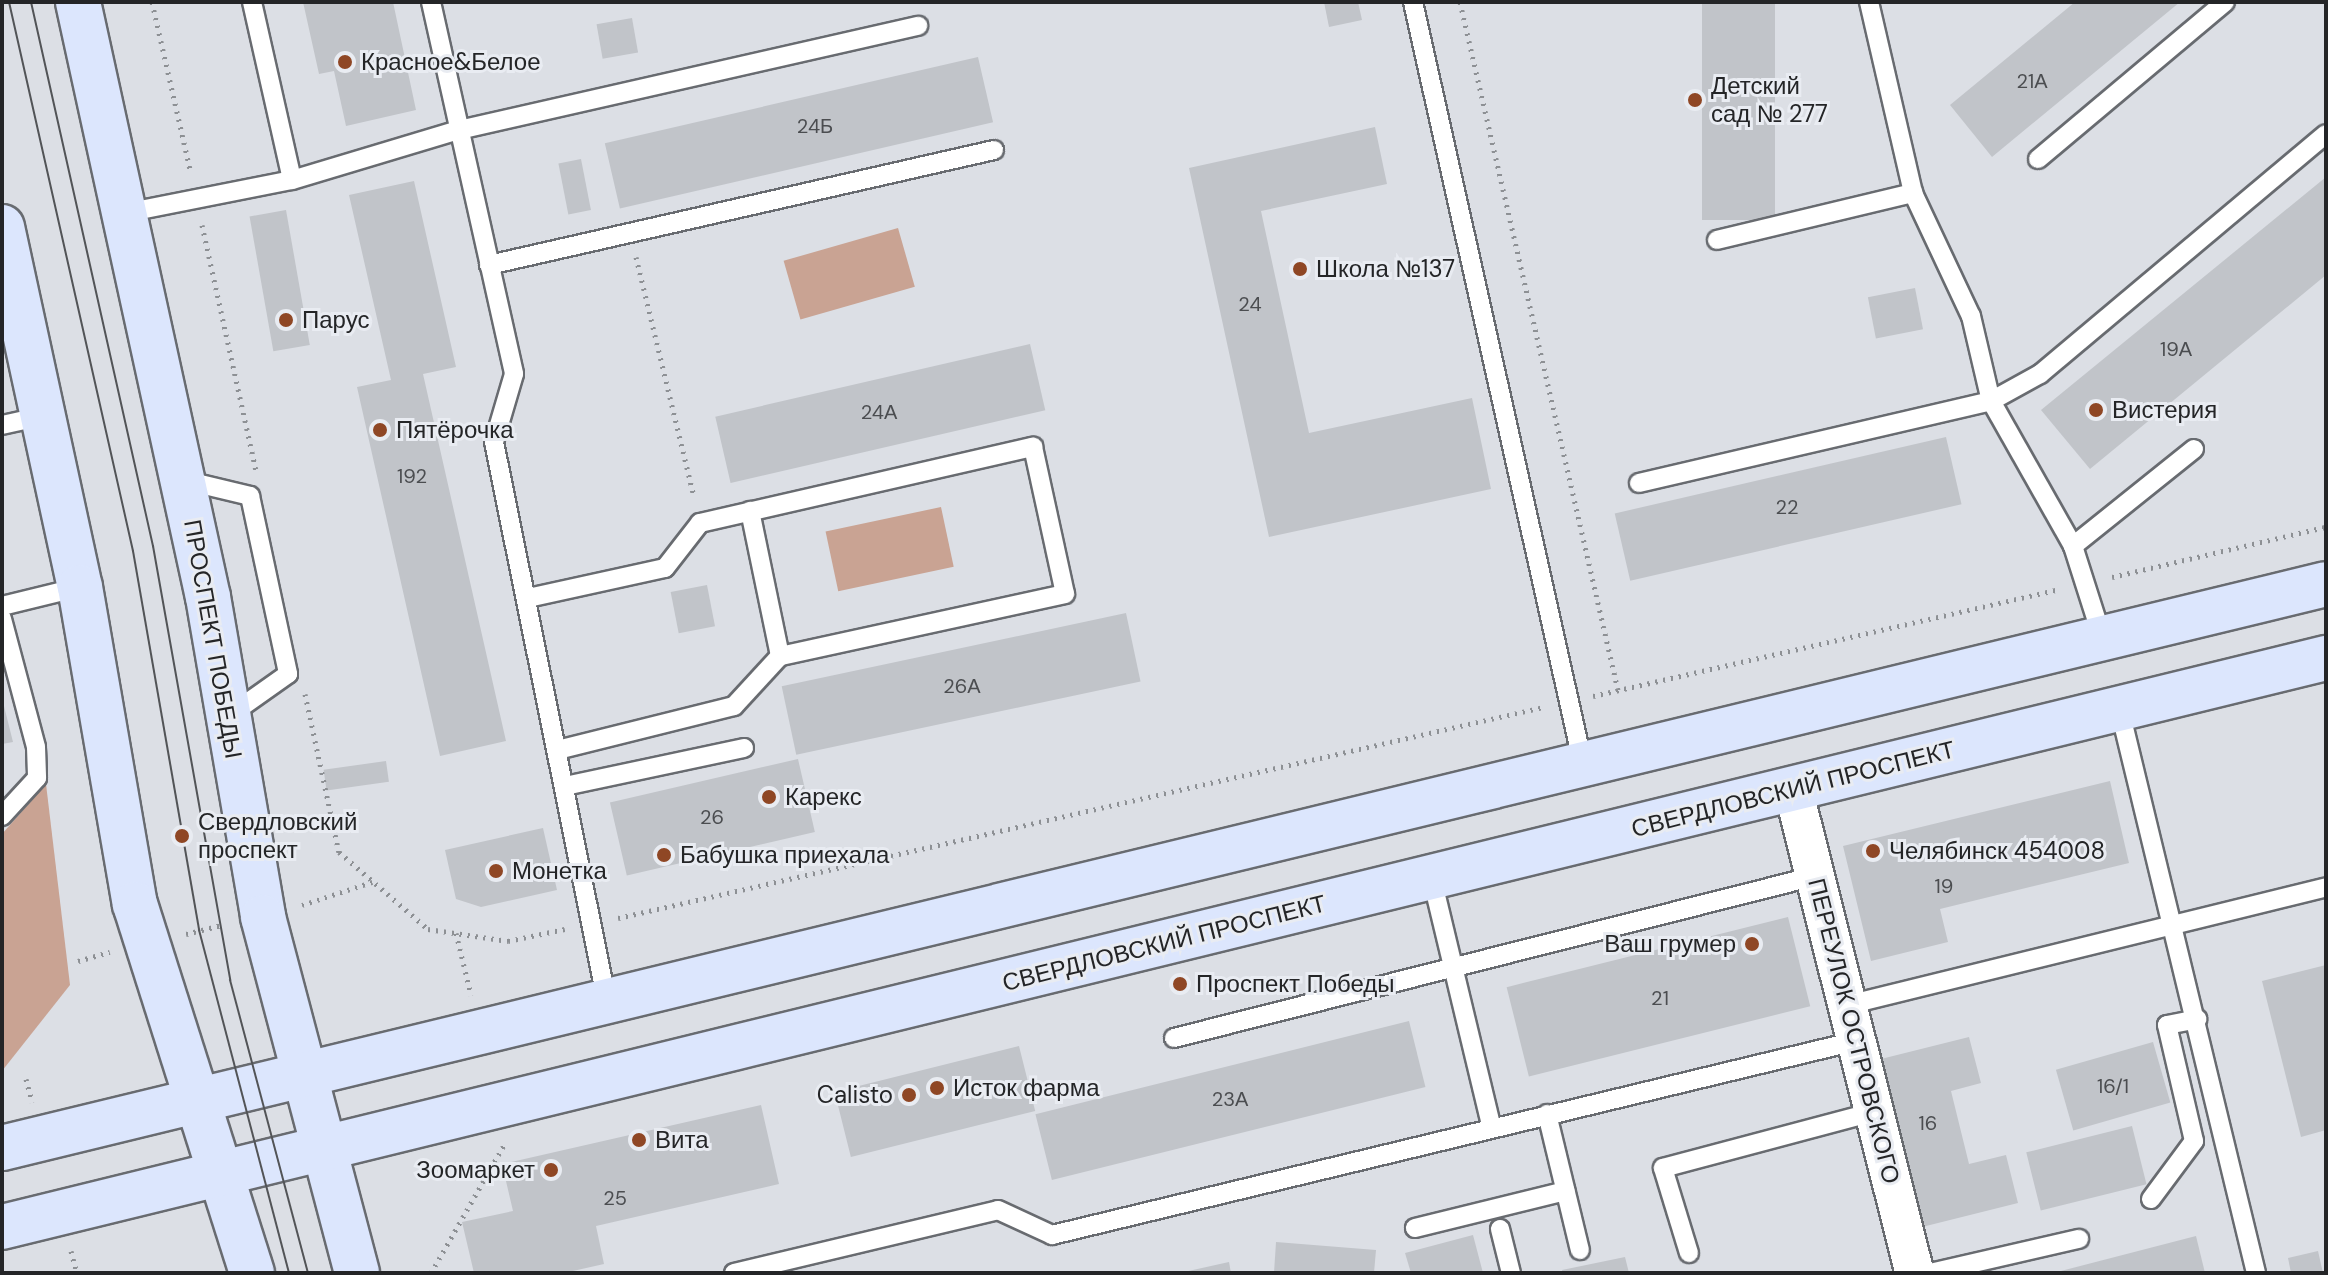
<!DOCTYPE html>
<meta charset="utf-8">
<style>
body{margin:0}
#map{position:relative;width:2328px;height:1275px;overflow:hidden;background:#dcdfe5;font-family:"DM Sans",sans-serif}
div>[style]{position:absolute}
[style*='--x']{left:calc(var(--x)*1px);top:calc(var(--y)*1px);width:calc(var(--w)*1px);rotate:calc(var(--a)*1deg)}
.green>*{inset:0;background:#c9a393;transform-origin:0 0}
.building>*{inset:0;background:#c1c4c9;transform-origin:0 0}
.path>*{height:5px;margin-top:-2.5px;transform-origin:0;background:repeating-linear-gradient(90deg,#8d9094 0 2px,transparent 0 8px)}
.roads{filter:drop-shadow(2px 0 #686b70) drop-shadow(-2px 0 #686b70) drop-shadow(0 2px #686b70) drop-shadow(0 -2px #686b70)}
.service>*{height:18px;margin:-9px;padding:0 9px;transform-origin:9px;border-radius:9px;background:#fff}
.minor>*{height:38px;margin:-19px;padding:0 19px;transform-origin:19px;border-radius:19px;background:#fff}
.primary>*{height:44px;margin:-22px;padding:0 22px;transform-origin:22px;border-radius:22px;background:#dce6fd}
.tram>*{height:2px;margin:-1px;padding:0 1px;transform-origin:1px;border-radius:1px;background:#525457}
.dots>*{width:22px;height:22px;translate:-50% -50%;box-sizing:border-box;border:4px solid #e9ecf2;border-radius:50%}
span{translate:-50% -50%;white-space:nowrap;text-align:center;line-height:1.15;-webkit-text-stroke:6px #e9ecf2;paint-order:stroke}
.number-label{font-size:20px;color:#4b4d50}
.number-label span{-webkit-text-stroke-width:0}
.poi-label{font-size:24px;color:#242527}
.left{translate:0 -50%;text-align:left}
.right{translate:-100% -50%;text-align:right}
.street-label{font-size:24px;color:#242527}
.frame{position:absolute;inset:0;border:4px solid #242527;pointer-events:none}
</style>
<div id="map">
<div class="green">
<i style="left:898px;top:228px;width:61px;height:119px;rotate:74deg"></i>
<i style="left:941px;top:507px;width:61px;height:118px;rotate:78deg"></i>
<i style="clip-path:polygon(46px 784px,70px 985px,2px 1071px,2px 834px)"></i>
</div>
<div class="building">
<i style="clip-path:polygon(303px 2px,393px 2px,416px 110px,346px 126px,334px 71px,319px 74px)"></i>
<i style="clip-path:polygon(1324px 2px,1358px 2px,1362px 20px,1329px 27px)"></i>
<i style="left:1702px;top:2px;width:73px;height:218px"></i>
<i style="clip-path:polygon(2075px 2px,2180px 2px,1992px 157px,1950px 105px)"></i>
<i style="left:632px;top:18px;width:35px;height:36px;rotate:80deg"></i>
<i style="left:978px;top:57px;width:67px;height:383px;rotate:77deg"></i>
<i style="clip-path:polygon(1375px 127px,1387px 184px,1261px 211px,1309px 433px,1472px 398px,1491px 489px,1269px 537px,1189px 168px)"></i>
<i style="left:581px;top:159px;width:52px;height:23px;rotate:79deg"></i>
<i style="clip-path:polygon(2326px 177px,2326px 275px,2090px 469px,2041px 410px)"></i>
<i style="clip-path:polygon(414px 181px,456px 367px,423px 374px,506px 741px,440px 756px,357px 387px,391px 380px,349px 195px)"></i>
<i style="left:286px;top:210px;width:137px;height:37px;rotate:80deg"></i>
<i style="left:1915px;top:288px;width:42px;height:48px;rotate:79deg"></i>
<i style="left:1030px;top:344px;width:68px;height:323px;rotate:77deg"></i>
<i style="left:1946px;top:437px;width:69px;height:340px;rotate:77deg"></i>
<i style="left:707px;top:585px;width:42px;height:37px;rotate:79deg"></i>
<i style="left:1126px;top:613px;width:70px;height:352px;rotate:78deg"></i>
<i style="clip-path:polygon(2px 698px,13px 742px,2px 744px)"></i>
<i style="left:798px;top:759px;width:75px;height:193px;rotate:77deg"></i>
<i style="left:386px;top:761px;width:21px;height:63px;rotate:82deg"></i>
<i style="clip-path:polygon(2110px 781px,2129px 863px,1940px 909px,1948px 942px,1871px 961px,1843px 846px)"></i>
<i style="clip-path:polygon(543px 828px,557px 890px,481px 907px,456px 899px,445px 850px)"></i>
<i style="left:1788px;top:917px;width:92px;height:290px;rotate:76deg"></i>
<i style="clip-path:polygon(2326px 965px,2326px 1130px,2301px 1137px,2262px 981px)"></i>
<i style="left:1409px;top:1021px;width:68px;height:385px;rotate:76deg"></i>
<i style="clip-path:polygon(1969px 1037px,1981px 1083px,1951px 1091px,1969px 1164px,2006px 1155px,2018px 1203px,1922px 1227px,1881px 1059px)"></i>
<i style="left:2153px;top:1042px;width:63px;height:101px;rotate:74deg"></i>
<i style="left:1019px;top:1046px;width:67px;height:190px;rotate:76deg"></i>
<i style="clip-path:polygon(761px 1105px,779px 1184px,596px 1226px,604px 1264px,564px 1273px,474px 1273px,462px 1222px,513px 1211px,502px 1164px)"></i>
<i style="left:2132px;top:1126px;width:60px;height:109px;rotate:76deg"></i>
<i style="clip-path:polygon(1473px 1235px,1483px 1273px,1411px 1273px,1405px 1253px)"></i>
<i style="clip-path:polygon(2196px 1236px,2205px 1273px,2057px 1273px,2057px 1272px)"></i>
<i style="clip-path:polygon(1276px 1242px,1376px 1250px,1374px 1273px,1274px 1273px)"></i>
<i style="clip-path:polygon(2318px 1251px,2323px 1273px,2291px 1273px,2288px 1258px)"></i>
<i style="clip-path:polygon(1625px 1257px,1629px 1273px,1563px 1273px,1562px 1270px)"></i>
<i style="clip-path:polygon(1229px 1262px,1231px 1273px,1184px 1273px,1184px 1272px)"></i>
</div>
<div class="path">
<i style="--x:152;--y:2;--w:175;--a:77.2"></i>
<i style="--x:1460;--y:2;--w:706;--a:77.07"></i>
<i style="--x:202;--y:225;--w:251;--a:77.6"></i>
<i style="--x:636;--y:257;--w:247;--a:76.4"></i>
<i style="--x:2112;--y:577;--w:220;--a:-13.2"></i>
<i style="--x:305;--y:694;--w:162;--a:77.9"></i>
<i style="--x:339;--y:852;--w:118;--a:40.9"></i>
<i style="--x:428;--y:929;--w:81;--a:8.5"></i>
<i style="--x:508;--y:941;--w:58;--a:-11.9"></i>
<i style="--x:1593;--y:696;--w:478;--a:-12.9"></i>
<i style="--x:302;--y:905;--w:74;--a:-18.2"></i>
<i style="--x:618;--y:918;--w:950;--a:-12.84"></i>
<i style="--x:456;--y:933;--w:64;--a:76.4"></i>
<i style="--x:186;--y:934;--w:37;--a:-14"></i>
<i style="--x:78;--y:961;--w:33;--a:-16"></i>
<i style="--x:26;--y:1079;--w:24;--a:75"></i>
<i style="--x:71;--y:1251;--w:23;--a:75"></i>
<i style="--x:431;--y:1273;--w:147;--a:-60.3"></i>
</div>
<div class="roads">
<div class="service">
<i style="--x:252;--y:2;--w:182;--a:77.3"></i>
<i style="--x:431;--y:2;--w:381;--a:77.4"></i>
<i style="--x:514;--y:374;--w:71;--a:106.4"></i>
<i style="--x:494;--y:442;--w:566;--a:78.59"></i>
<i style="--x:1413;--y:2;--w:777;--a:77.43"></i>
<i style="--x:1869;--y:2;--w:196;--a:77"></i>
<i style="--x:1913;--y:193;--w:136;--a:64.8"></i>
<i style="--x:1971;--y:316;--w:87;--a:76.8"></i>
<i style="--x:1991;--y:401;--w:167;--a:60.5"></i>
<i style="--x:2073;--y:546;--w:92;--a:72.3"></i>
<i style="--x:2038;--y:159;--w:244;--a:-40"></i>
<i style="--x:125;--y:213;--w:170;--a:-11.2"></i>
<i style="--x:292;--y:180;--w:174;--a:-16.7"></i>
<i style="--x:459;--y:130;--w:471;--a:-12.8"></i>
<i style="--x:1717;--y:240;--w:202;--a:-13.5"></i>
<i style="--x:489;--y:265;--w:518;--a:-12.83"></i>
<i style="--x:2;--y:425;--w:42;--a:-12.4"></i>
<i style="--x:184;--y:480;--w:68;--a:13.6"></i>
<i style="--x:250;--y:496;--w:182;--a:77.9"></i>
<i style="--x:288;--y:674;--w:71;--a:144.7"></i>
<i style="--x:1639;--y:483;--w:361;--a:-13.1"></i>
<i style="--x:1991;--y:401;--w:56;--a:-28.9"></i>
<i style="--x:2040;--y:374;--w:373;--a:-40"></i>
<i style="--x:750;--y:511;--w:148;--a:78.3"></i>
<i style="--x:2073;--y:546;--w:155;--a:-38.7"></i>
<i style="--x:528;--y:598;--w:140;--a:-12.4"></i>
<i style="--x:665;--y:568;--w:57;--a:-52.1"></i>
<i style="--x:700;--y:523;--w:342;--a:-12.9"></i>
<i style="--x:1033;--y:447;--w:150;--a:77.7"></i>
<i style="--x:1065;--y:594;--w:292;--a:167.7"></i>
<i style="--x:780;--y:656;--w:68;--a:132.6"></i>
<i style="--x:734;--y:706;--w:182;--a:166"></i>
<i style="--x:2;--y:606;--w:80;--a:-13.7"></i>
<i style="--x:2;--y:619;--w:132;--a:75.1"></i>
<i style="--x:36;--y:747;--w:31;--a:88"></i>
<i style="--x:37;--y:778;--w:52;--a:132.6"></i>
<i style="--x:2119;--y:707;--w:582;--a:76.39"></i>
<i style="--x:565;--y:786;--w:183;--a:-12"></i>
<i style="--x:1432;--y:879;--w:256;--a:76.5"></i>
<i style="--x:1847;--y:1005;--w:493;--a:-13.8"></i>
<i style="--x:1174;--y:1038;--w:661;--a:-14.18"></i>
<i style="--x:1547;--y:1114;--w:140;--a:76.4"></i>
<i style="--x:2151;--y:1199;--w:72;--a:-53.4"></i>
<i style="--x:2194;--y:1141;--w:119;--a:-103.1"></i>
<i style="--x:2167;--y:1025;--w:31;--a:-11"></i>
<i style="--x:1415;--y:1228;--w:155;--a:-13.8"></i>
<i style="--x:1500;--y:1229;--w:45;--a:76"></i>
<i style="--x:1689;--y:1253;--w:89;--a:-107"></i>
<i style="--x:1663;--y:1168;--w:218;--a:-14.9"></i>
<i style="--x:734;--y:1273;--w:271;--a:-13.4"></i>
<i style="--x:998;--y:1210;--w:60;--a:24.8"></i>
<i style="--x:1052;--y:1235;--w:827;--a:-13.57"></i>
<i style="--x:1930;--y:1273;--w:153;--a:-12.9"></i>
</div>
<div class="minor">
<i style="--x:1793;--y:789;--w:499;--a:75.9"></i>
</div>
<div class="primary">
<i style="--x:78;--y:2;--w:609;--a:77.68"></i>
<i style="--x:208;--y:597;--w:325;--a:80.2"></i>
<i style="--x:263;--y:917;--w:368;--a:75.2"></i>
<i style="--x:2;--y:227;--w:368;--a:77.8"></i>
<i style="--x:80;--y:587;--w:322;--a:80.2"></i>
<i style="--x:135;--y:904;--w:387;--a:72.4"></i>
<i style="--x:2;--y:1148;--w:2391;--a:-13.64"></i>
<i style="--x:2;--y:1227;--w:2393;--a:-13.76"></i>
</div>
</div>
<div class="tram">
<i style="--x:9;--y:2;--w:563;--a:77.27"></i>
<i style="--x:133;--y:551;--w:385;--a:80.1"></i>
<i style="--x:199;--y:930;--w:355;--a:75.3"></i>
<i style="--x:31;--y:2;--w:558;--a:77.36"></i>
<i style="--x:153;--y:546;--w:441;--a:79.9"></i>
<i style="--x:230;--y:980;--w:303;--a:75.1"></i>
</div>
<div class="dots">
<i style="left:345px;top:62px;background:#8f4725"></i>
<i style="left:1695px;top:100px;background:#8f4725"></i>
<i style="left:1300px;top:269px;background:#8f4725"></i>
<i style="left:286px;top:320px;background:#8f4725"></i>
<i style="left:2096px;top:410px;background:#8f4725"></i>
<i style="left:380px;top:430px;background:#8f4725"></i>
<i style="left:769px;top:797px;background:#8f4725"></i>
<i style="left:182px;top:836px;background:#8f4725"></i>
<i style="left:1873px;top:851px;background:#8f4725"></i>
<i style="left:664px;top:855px;background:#8f4725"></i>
<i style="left:496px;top:871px;background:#8f4725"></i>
<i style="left:1752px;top:944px;background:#8f4725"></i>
<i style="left:1180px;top:984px;background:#8f4725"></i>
<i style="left:937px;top:1088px;background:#8f4725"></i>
<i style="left:909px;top:1095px;background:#8f4725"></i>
<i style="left:639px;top:1140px;background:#8f4725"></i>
<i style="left:551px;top:1170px;background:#8f4725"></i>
</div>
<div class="number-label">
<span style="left:2032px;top:81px">21А</span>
<span style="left:815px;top:126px">24Б</span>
<span style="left:1250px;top:304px">24</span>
<span style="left:2176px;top:349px">19А</span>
<span style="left:879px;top:412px">24А</span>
<span style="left:412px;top:476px">192</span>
<span style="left:1787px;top:507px">22</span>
<span style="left:962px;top:686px">26А</span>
<span style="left:712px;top:817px">26</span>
<span style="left:1944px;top:886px">19</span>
<span style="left:1660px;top:998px">21</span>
<span style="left:2113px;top:1086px">16/1</span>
<span style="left:1230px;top:1099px">23А</span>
<span style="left:1928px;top:1123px">16</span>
<span style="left:615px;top:1198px">25</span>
</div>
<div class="poi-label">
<span class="left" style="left:361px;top:62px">Красное&amp;Белое</span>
<span class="left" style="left:1711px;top:100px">Детский<br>сад № 277</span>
<span class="left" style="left:1316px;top:269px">Школа №137</span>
<span class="left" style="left:302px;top:320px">Парус</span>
<span class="left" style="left:2112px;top:410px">Вистерия</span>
<span class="left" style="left:396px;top:430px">Пятёрочка</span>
<span class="left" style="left:785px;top:797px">Карекс</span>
<span class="left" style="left:198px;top:836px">Свердловский<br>проспект</span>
<span class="left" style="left:1889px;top:851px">Челябинск 454008</span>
<span class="left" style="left:680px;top:855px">Бабушка приехала</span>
<span class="left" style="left:512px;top:871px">Монетка</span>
<span class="right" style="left:1736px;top:944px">Ваш грумер</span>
<span class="left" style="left:1196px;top:984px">Проспект Победы</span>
<span class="left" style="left:953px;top:1088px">Исток фарма</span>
<span class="right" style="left:893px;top:1095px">Calisto</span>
<span class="left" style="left:655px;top:1140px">Вита</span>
<span class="right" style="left:535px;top:1170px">Зоомаркет</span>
</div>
<div class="street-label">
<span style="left:213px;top:639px;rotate:80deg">ПРОСПЕКТ ПОБЕДЫ</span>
<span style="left:1793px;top:789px;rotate:-14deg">СВЕРДЛОВСКИЙ ПРОСПЕКТ</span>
<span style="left:1164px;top:943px;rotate:-14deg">СВЕРДЛОВСКИЙ ПРОСПЕКТ</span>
<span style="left:1854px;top:1031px;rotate:76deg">ПЕРЕУЛОК ОСТРОВСКОГО</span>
</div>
<div class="frame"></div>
</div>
